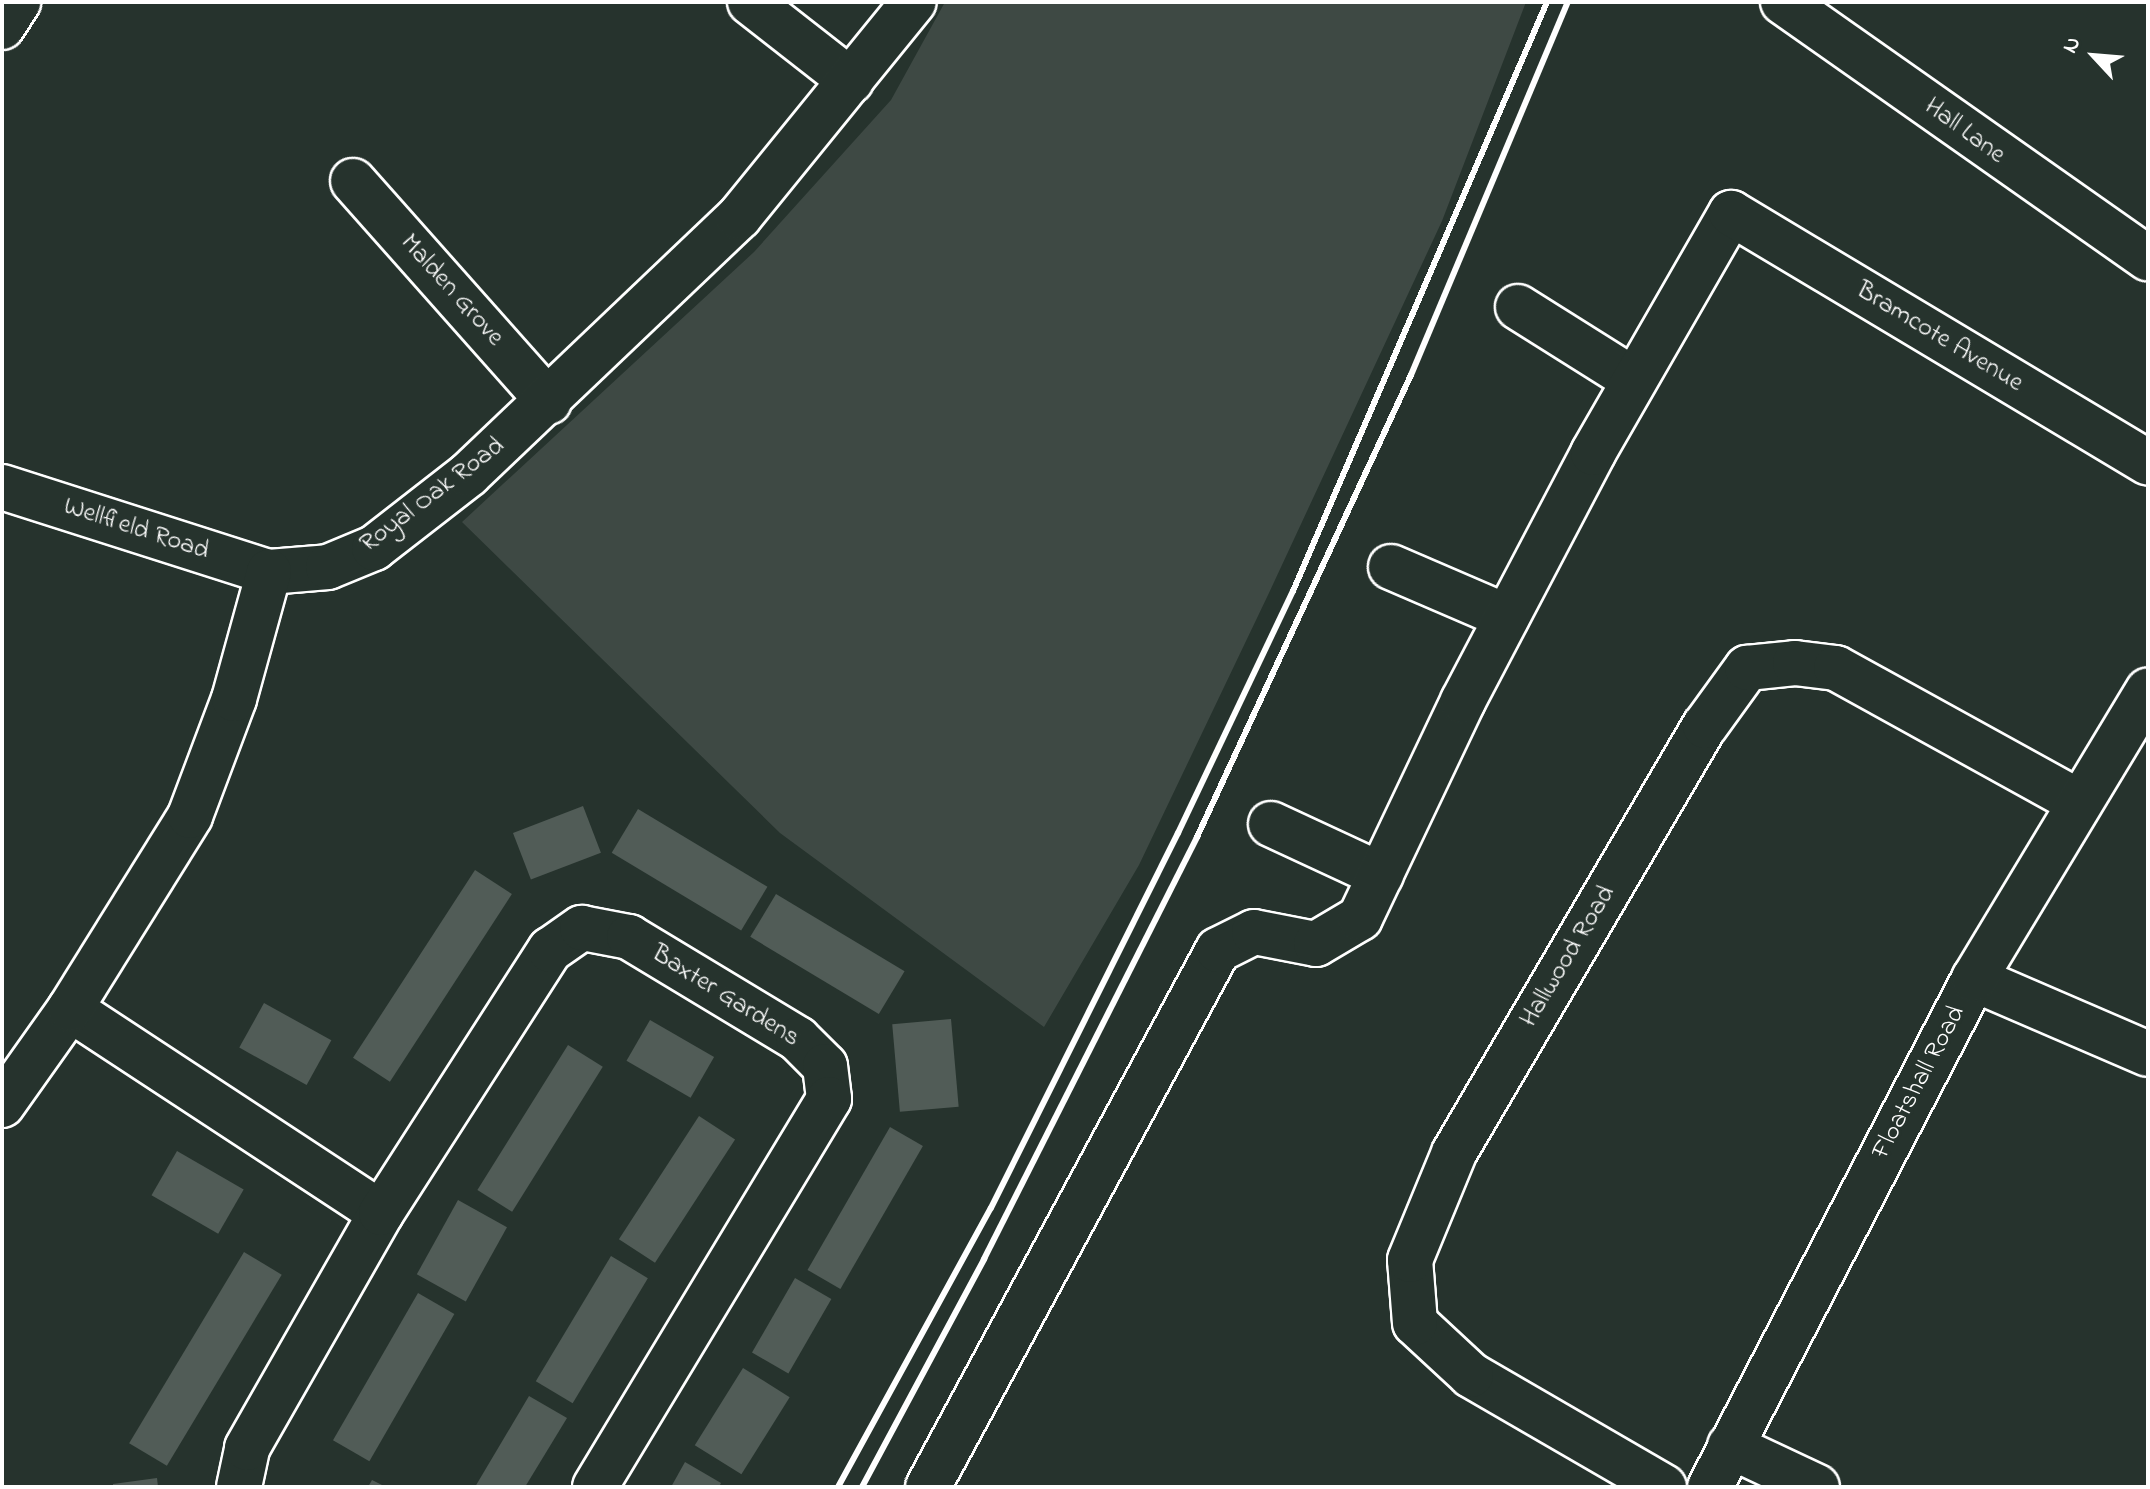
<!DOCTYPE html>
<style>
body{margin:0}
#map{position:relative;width:2150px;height:1489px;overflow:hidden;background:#26332d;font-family:"Indie Flower",sans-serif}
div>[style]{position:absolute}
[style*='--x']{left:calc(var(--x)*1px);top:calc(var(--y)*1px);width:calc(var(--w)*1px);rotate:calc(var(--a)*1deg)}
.green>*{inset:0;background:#3e4944}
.building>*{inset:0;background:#515c57;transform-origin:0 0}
.roads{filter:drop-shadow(2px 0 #fff) drop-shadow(-2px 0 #fff) drop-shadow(0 2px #fff) drop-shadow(0 -2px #fff)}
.minor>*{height:44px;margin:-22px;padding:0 22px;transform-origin:22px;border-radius:22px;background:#26332d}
.rail>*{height:6px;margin:-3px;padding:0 3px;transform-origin:3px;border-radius:3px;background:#fff}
span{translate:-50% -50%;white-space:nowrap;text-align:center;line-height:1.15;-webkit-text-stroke:6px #26332d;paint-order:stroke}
.street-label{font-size:26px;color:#fff}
.frame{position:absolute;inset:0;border:4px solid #fff;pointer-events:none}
.north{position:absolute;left:2054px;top:16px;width:80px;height:80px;-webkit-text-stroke:6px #26332d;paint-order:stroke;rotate:296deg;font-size:22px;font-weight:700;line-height:32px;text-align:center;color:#fff}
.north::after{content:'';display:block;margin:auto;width:28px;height:36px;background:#fff;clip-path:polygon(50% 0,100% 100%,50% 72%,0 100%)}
</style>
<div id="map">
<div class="green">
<i style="clip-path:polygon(945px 2px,1526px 2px,1442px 221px,1268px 595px,1139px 865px,1044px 1027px,780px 833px,462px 522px,754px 252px,891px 100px)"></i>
</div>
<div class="building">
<i style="left:583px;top:806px;width:50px;height:75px;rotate:69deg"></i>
<i style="left:638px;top:809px;width:151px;height:51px;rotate:31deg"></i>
<i style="left:475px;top:870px;width:44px;height:224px;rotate:33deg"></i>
<i style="left:776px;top:894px;width:150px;height:50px;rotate:31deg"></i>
<i style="left:264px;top:1003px;width:77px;height:51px;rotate:29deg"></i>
<i style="left:951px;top:1019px;width:88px;height:59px;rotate:85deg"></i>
<i style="left:650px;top:1020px;width:74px;height:47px;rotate:30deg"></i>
<i style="left:568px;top:1045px;width:41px;height:171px;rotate:32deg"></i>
<i style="left:699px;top:1116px;width:43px;height:147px;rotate:33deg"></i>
<i style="left:890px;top:1127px;width:38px;height:165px;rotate:30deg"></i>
<i style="left:177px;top:1151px;width:77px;height:51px;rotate:30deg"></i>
<i style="left:458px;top:1200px;width:56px;height:85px;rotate:29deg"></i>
<i style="left:244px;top:1252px;width:44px;height:223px;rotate:31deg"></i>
<i style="left:611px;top:1256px;width:43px;height:146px;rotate:31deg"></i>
<i style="left:795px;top:1278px;width:42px;height:86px;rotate:30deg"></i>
<i style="left:418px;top:1293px;width:42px;height:170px;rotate:30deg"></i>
<i style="left:743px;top:1368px;width:55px;height:91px;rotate:32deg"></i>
<i style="clip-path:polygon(529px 1396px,567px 1418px,525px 1487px,475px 1487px)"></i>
<i style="clip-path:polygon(685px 1462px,721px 1483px,719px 1487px,671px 1487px)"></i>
<i style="clip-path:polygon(157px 1478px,158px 1487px,113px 1487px,113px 1484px)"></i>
<i style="clip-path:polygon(372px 1480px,386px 1487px,368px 1487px)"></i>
</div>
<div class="roads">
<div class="minor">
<i style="--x:750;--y:2;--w:128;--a:38"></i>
<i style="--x:1783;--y:2;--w:446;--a:35.1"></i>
<i style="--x:2;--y:27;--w:30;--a:-57"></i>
<i style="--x:353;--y:181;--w:295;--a:48.4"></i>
<i style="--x:1518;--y:307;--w:137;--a:32.2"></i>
<i style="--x:2;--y:487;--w:280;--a:17.7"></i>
<i style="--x:269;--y:572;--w:59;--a:-4.8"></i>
<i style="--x:328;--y:567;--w:50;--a:-22.4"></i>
<i style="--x:374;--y:548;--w:120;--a:-37.9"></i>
<i style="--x:469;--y:474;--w:373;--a:-43.6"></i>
<i style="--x:739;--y:217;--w:277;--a:-50.9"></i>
<i style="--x:1391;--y:567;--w:126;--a:23.3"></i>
<i style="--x:1271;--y:824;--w:121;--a:24.9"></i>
<i style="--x:1974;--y:979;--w:189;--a:23.3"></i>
<i style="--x:70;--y:1009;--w:372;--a:33.3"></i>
<i style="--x:2;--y:1105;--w:118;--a:-54.7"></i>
<i style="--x:70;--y:1009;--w:227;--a:-58.1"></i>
<i style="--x:190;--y:816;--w:125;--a:-69.4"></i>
<i style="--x:234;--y:699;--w:132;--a:-74.6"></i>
<i style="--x:1730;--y:1446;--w:96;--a:25.2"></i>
<i style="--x:239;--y:1487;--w:40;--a:-78"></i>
<i style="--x:247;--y:1448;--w:271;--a:-60.3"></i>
<i style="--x:381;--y:1213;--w:313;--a:-57.3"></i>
<i style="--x:550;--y:950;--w:39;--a:-35"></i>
<i style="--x:582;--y:928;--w:48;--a:10.8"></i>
<i style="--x:629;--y:937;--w:197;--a:31.1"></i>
<i style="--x:798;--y:1039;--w:38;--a:45"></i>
<i style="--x:825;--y:1066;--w:33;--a:83"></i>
<i style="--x:829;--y:1099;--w:453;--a:121.1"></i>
<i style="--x:928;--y:1487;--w:610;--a:-61.63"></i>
<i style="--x:1218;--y:950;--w:40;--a:-26.6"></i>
<i style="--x:1254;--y:932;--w:63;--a:11"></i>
<i style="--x:1316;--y:944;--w:51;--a:-30.6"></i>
<i style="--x:1360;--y:918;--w:240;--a:-64.6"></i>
<i style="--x:1463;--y:701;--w:280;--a:-62.3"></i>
<i style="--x:1593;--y:453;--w:277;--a:-60.1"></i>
<i style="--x:1731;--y:213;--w:486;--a:30.9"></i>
<i style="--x:1664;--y:1487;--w:223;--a:-149.9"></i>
<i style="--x:1471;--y:1375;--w:76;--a:-137.1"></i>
<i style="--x:1415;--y:1323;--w:63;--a:-94.5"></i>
<i style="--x:1410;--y:1260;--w:116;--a:-67.6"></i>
<i style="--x:1454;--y:1153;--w:495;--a:-59.6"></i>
<i style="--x:1705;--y:726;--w:72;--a:-54.1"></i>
<i style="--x:1747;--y:668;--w:48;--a:-5.9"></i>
<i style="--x:1795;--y:663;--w:41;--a:7"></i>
<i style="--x:1836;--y:668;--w:277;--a:28.9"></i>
<i style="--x:1710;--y:1487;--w:573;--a:-62.54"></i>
<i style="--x:1974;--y:979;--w:337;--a:-58.9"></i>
</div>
</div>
<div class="rail">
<i style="--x:838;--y:1487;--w:318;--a:-61.3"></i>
<i style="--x:991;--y:1208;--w:419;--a:-63.5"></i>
<i style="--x:1178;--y:833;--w:268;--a:-64.6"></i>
<i style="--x:1293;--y:591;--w:641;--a:-66.67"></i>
<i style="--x:862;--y:1487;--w:259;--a:-61.8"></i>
<i style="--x:984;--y:1259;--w:473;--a:-63.2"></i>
<i style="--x:1197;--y:837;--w:509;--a:-65.15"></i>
<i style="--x:1411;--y:375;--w:405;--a:-67.2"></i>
</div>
<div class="street-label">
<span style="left:1964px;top:132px;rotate:36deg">Hall Lane</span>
<span style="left:451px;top:291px;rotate:48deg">Malden Grove</span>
<span style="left:1939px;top:338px;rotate:31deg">Bramcote Avenue</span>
<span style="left:433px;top:496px;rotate:-37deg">Royal Oak Road</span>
<span style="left:136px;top:530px;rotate:18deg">Wellfield Road</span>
<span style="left:1569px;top:957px;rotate:-59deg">Hallwood Road</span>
<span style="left:725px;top:997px;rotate:32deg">Baxter Gardens</span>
<span style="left:1920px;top:1083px;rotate:-62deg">Floatshall Road</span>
</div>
<div class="frame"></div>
<div class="north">N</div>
</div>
